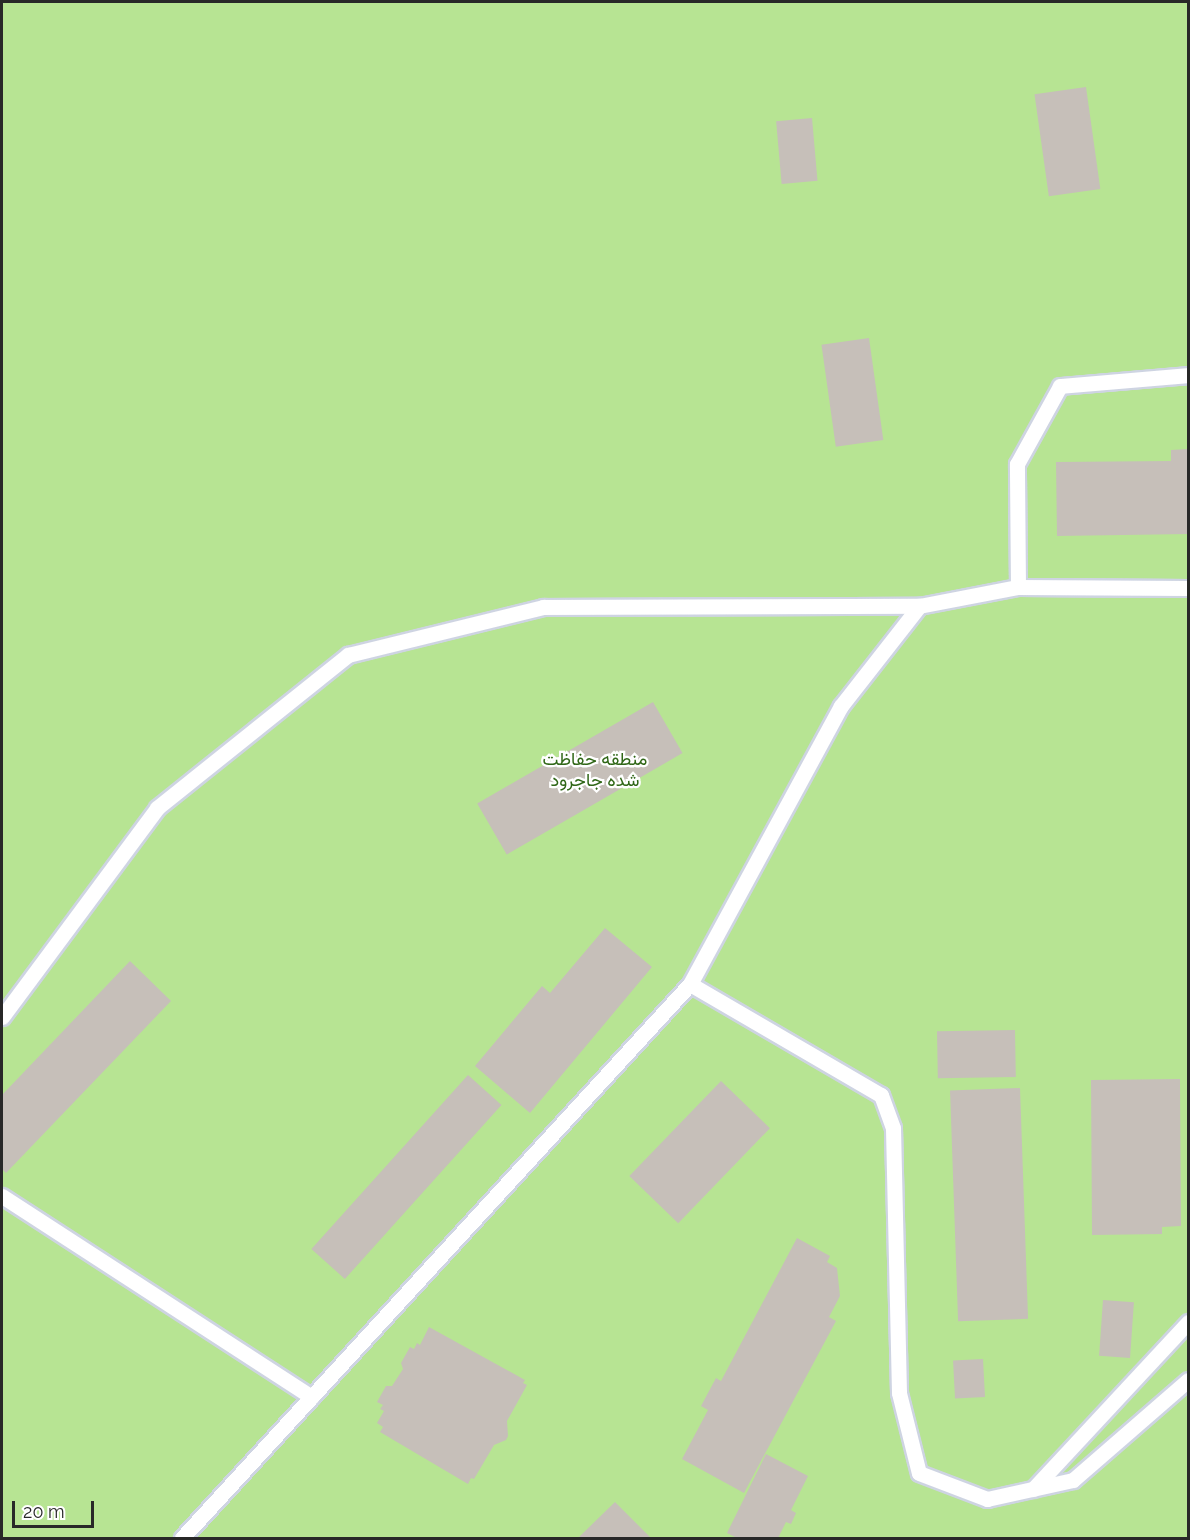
<!DOCTYPE html>
<meta charset="utf-8">
<style>
body{margin:0}
#map{position:relative;width:1190px;height:1540px;overflow:hidden;background:#ebe2d9;font-family:Raleway,Vazirmatn,sans-serif}
div>[style]{position:absolute}
[style*='--x']{left:calc(var(--x)*1px);top:calc(var(--y)*1px);width:calc(var(--w)*1px);rotate:calc(var(--a)*1deg)}
.green>*{inset:0;background:#b7e493;transform-origin:0 0}
.building>*{inset:0;background:#c6bfb9;transform-origin:0 0}
.roads{filter:drop-shadow(2px 0 #ced4e2) drop-shadow(-2px 0 #ced4e2) drop-shadow(0 2px #ced4e2) drop-shadow(0 -2px #ced4e2)}
.lane>*{height:15px;margin:-7.5px;padding:0 7.5px;transform-origin:7.5px;border-radius:7.5px;background:#fff}
span{translate:-50% -50%;white-space:nowrap;text-align:center;line-height:1.15;-webkit-text-stroke:4.5px #fff;paint-order:stroke}
.park-label{font-size:18px;color:#306717}
.frame{position:absolute;inset:0;border:3px solid #282828;pointer-events:none}
.scale{position:absolute;left:12px;top:1501px;width:82px;height:27px;box-sizing:border-box;border:3px solid #282828;border-top:0;padding-left:8px;font-size:18px;line-height:21px;white-space:nowrap;color:#282828;-webkit-text-stroke:4px #fff;paint-order:stroke}
</style>
<div id="map">
<div class="green">
<i style="left:2px;top:2px;width:1186px;height:1536px"></i>
</div>
<div class="building">
<i style="left:1086px;top:87px;width:103px;height:52px;rotate:82deg"></i>
<i style="left:812px;top:118px;width:63px;height:36px;rotate:85deg"></i>
<i style="left:869px;top:338px;width:103px;height:48px;rotate:82deg"></i>
<i style="clip-path:polygon(1188px 449px,1188px 534px,1057px 536px,1056px 462px,1171px 461px,1171px 450px)"></i>
<i style="left:653px;top:702px;width:59px;height:203px;rotate:60deg"></i>
<i style="clip-path:polygon(605px 928px,652px 967px,530px 1113px,475px 1066px,542px 986px,550px 993px)"></i>
<i style="clip-path:polygon(130px 961px,171px 1001px,6px 1173px,2px 1169px,2px 1095px)"></i>
<i style="left:1015px;top:1030px;width:47px;height:78px;rotate:89deg"></i>
<i style="left:468px;top:1075px;width:45px;height:234px;rotate:42deg"></i>
<i style="clip-path:polygon(1180px 1079px,1181px 1226px,1162px 1227px,1162px 1234px,1092px 1235px,1091px 1080px)"></i>
<i style="left:721px;top:1081px;width:68px;height:132px;rotate:44deg"></i>
<i style="left:1020px;top:1088px;width:231px;height:70px;rotate:88deg"></i>
<i style="clip-path:polygon(797px 1238px,830px 1256px,827px 1262px,837px 1268px,840px 1296px,829px 1317px,836px 1321px,744px 1493px,682px 1459px,708px 1410px,701px 1406px,716px 1378px,721px 1381px)"></i>
<i style="left:1103px;top:1300px;width:31px;height:56px;rotate:4deg"></i>
<i style="clip-path:polygon(429px 1327px,525px 1380px,523px 1383px,527px 1385px,507px 1421px,508px 1436px,506px 1440px,494px 1445px,474px 1479px,471px 1478px,468px 1484px,380px 1432px,383px 1427px,377px 1423px,384px 1411px,380px 1409px,383px 1405px,377px 1402px,386px 1386px,392px 1386px,403px 1369px,401px 1363px,410px 1347px,414px 1349px,417px 1343px,420px 1345px)"></i>
<i style="left:983px;top:1359px;width:38px;height:30px;rotate:87deg"></i>
<i style="clip-path:polygon(766px 1454px,808px 1476px,791px 1510px,796px 1513px,791px 1524px,786px 1522px,778px 1538px,737px 1538px,727px 1533px)"></i>
<i style="clip-path:polygon(615px 1502px,651px 1538px,578px 1538px)"></i>
</div>
<div class="roads">
<div class="lane">
<i style="--x:1018;--y:587;--w:123;--a:-90.5"></i>
<i style="--x:1017;--y:464;--w:89;--a:-61.1"></i>
<i style="--x:1060;--y:386;--w:128;--a:-4.9"></i>
<i style="--x:690;--y:984;--w:316;--a:-61.5"></i>
<i style="--x:841;--y:706;--w:127;--a:-52"></i>
<i style="--x:919;--y:606;--w:101;--a:-10.9"></i>
<i style="--x:1018;--y:587;--w:170;--a:0.3"></i>
<i style="--x:2;--y:1017;--w:260;--a:-53.4"></i>
<i style="--x:157;--y:808;--w:245;--a:-38.7"></i>
<i style="--x:348;--y:655;--w:201;--a:-13.8"></i>
<i style="--x:543;--y:607;--w:376;--a:-0.2"></i>
<i style="--x:2;--y:1196;--w:369;--a:33"></i>
<i style="--x:1033;--y:1489;--w:228;--a:-47.1"></i>
<i style="--x:182;--y:1538;--w:752;--a:-47.48"></i>
<i style="--x:690;--y:984;--w:221;--a:30.2"></i>
<i style="--x:881;--y:1095;--w:35;--a:70"></i>
<i style="--x:893;--y:1128;--w:265;--a:88.7"></i>
<i style="--x:899;--y:1393;--w:82;--a:76"></i>
<i style="--x:919;--y:1473;--w:73;--a:20.9"></i>
<i style="--x:987;--y:1499;--w:88;--a:-12.5"></i>
<i style="--x:1073;--y:1480;--w:152;--a:-41"></i>
</div>
</div>
<div class="park-label">
<span style="left:595px;top:770px">منطقه حفاظت<br>شده جاجرود</span>
</div>
<div class="frame"></div>
<div class="scale">20 m</div>
</div>
